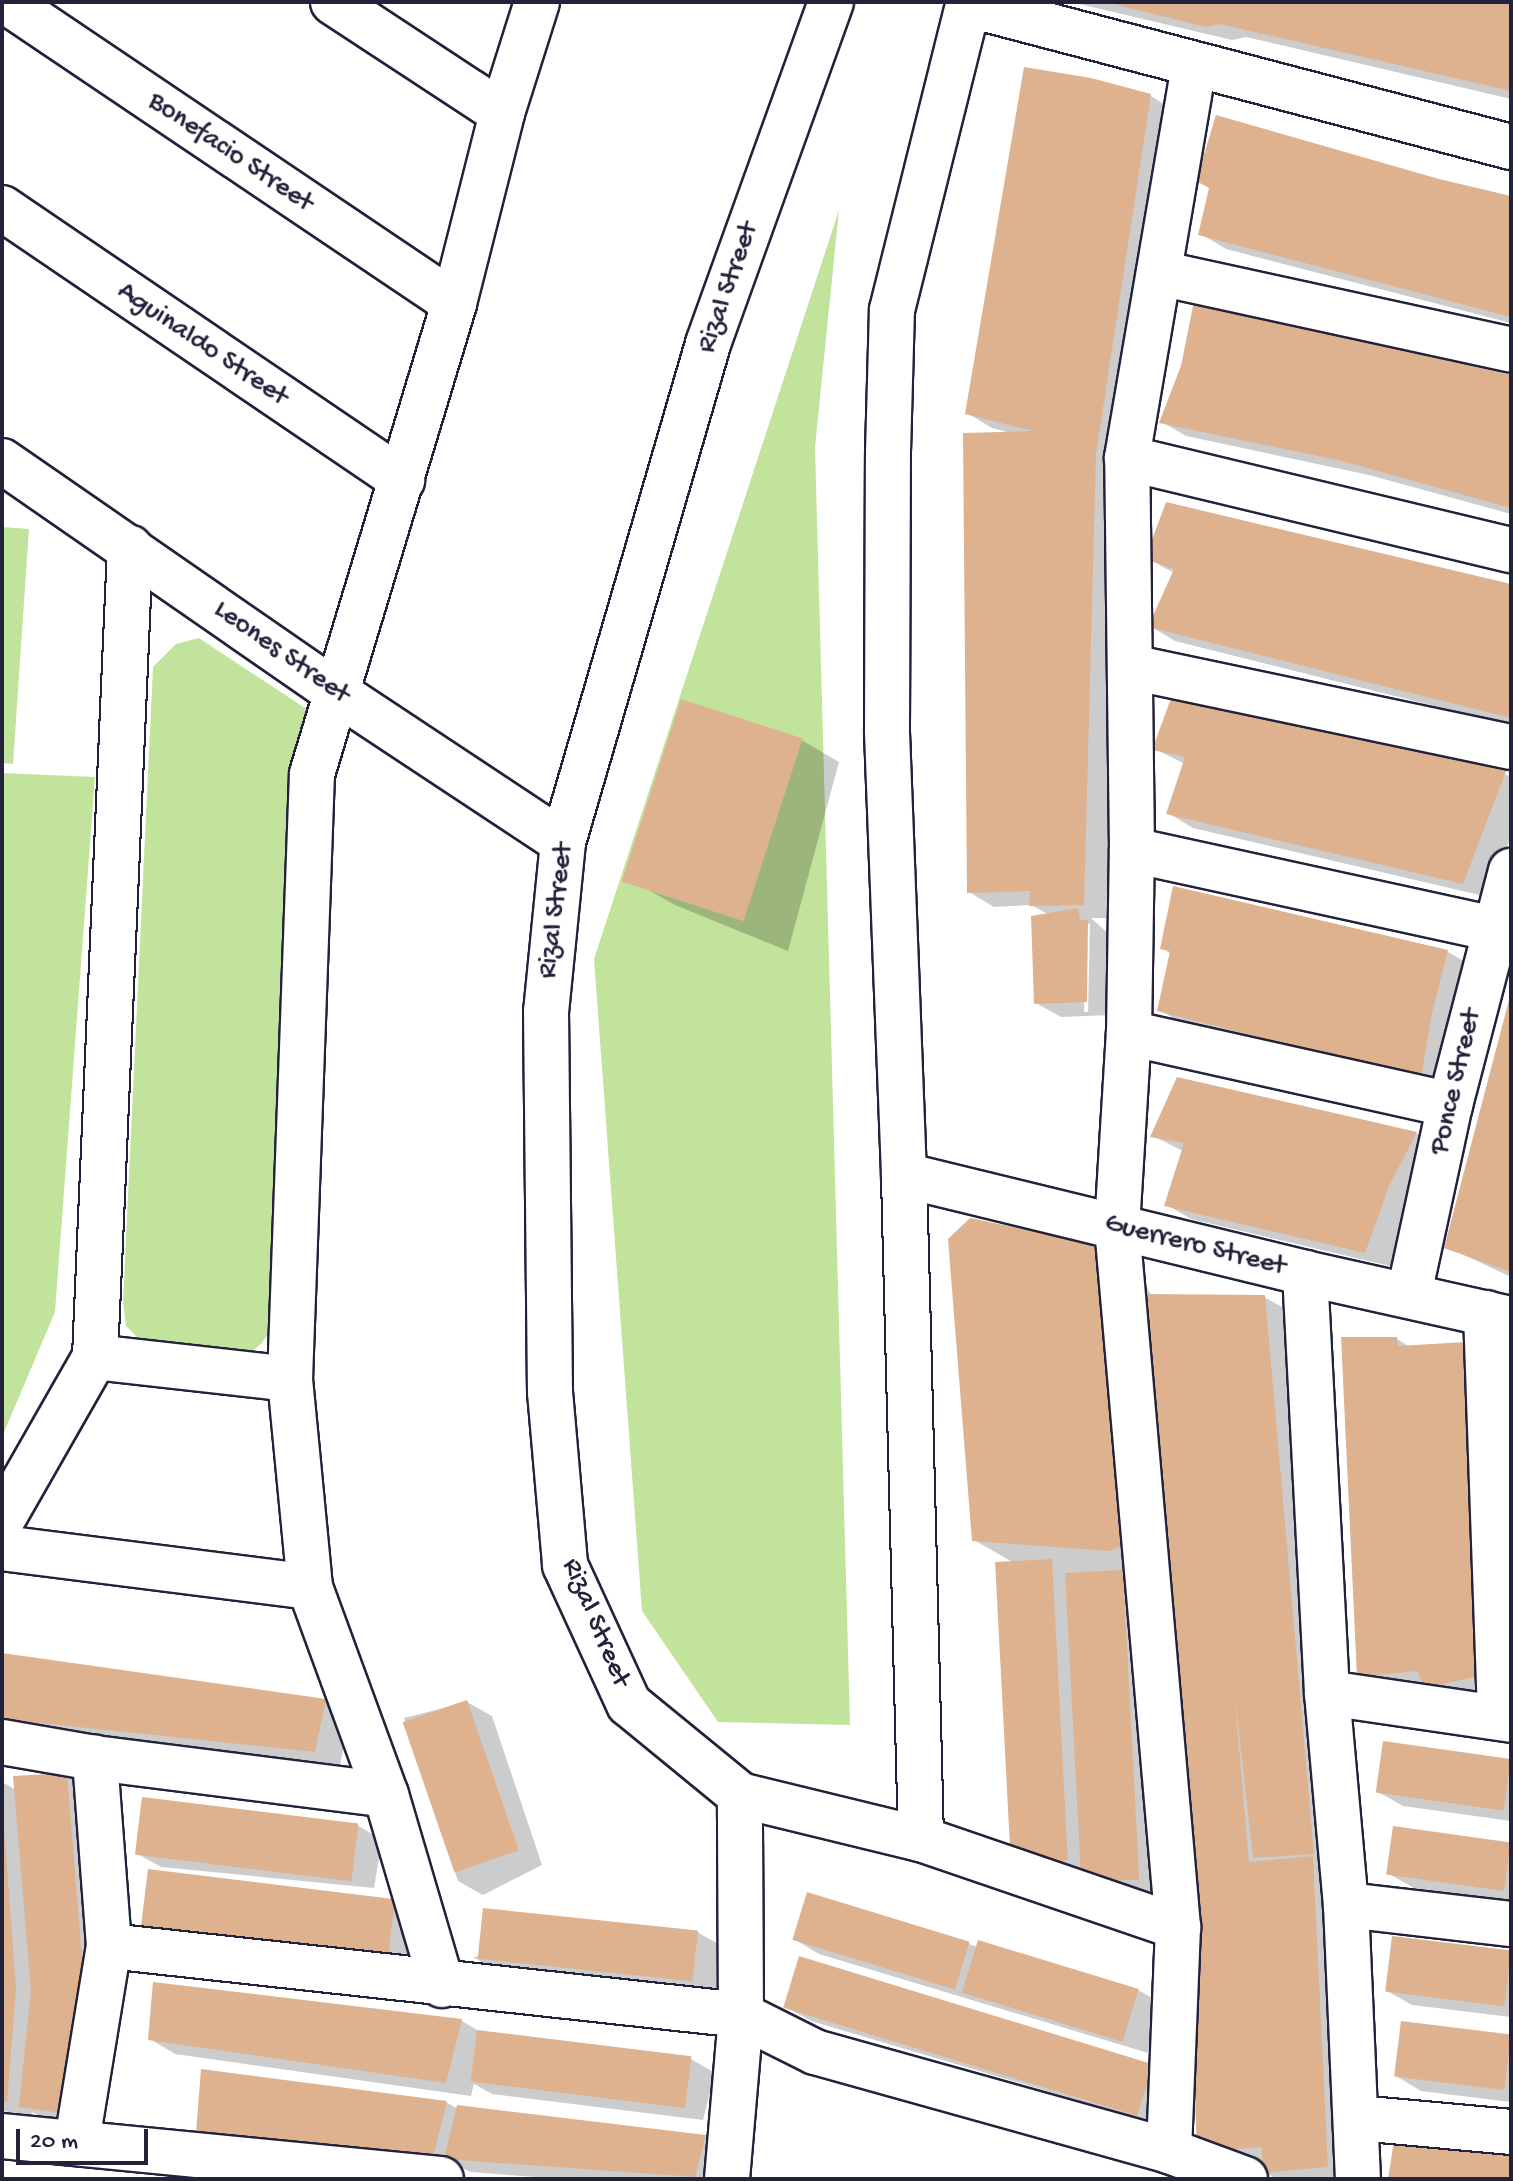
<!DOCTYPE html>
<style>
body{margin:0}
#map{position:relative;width:1513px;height:2181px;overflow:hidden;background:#fff;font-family:"Gochi Hand",sans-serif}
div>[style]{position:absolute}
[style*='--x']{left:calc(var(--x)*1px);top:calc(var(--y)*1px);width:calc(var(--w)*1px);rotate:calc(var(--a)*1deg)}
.green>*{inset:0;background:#c2e39c}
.shadow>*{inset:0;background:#0003}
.building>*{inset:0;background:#deb18f;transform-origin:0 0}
.roads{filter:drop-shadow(2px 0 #22223b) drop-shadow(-2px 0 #22223b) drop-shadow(0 2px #22223b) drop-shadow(0 -2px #22223b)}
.minor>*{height:44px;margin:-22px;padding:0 22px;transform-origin:22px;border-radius:22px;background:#fff}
span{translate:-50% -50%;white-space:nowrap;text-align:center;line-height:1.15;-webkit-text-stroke:6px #fff;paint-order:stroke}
.street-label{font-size:28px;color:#22223b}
.frame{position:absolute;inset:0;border:4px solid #22223b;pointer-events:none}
.scale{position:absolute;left:16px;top:2129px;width:132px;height:36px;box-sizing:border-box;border:4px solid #22223b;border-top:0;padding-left:10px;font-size:24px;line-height:28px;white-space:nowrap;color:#22223b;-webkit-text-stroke:6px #fff;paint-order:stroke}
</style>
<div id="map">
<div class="green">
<i style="clip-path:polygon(839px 210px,815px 447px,850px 1725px,718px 1722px,642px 1611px,594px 959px)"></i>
<i style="clip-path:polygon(2px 527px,29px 529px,13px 764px,2px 763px)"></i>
<i style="clip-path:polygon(199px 638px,308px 710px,279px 1319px,261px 1344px,238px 1361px,139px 1339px,126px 1326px,123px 1303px,153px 667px,176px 644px)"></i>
<i style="clip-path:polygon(2px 773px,95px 777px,55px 1312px,2px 1437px)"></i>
</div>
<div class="shadow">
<i style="clip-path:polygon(1071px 2px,1511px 2px,1511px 99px,1246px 37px,1232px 40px)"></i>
<i style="clip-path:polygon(evenodd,1151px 96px,1175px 111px,1120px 469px,1108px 918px,1091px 918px,1112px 937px,1111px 1015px,1061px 1017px,1036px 1003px,1049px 915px,1031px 905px,994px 907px,969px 892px,1011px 433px,992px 428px,967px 413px,1151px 96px,1086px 924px,1090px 924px,1088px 1012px,1084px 1012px,1086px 924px)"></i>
<i style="clip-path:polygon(1439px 181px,1511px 198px,1511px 323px,1226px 249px,1201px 234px)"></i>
<i style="clip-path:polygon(1511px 377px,1511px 514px,1369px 475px,1186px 436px,1162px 422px)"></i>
<i style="clip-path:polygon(1147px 558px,1511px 586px,1511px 725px,1175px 641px,1150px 626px,1174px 573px)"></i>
<i style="clip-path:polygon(1174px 695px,1511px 776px,1511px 836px,1488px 897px,1193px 828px,1168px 813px,1185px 764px,1155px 749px)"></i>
<i style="clip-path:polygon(683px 702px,803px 741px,839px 762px,788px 951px,675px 905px,638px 884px)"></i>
<i style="clip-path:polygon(1174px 889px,1448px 952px,1472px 966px,1446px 1091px,1184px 1024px,1159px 1010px,1171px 954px,1162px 948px)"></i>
<i style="clip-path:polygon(1511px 1000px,1511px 1277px,1447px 1247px)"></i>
<i style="clip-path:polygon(1179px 1079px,1417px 1134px,1441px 1148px,1413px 1200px,1390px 1266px,1191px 1219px,1167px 1205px,1183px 1151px,1153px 1136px)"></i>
<i style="clip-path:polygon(1090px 1245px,1138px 1273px,1152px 1296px,1264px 1297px,1289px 1311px,1352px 2179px,1277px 2179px,1264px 2172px,1264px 2162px,1223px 2165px,1188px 1839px,1163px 1893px,1107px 1896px,1040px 1877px,1014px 1563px,974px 1540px)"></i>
<i style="clip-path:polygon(1397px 1339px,1410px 1347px,1502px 1690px,1451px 1701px,1359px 1675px)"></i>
<i style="clip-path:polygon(2px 1655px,326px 1701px,350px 1716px,340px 1765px,9px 1730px,2px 1726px)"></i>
<i style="clip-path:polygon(467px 1702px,492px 1716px,542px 1865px,483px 1895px,458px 1881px,404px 1718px)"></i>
<i style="clip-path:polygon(1511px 1761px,1511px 1821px,1403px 1806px,1378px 1792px)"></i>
<i style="clip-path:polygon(67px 1775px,91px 1789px,87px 2126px,46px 2120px,32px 2112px,31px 2115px,2px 2111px,2px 1782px,16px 1790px)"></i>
<i style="clip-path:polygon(357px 1825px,382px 1840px,374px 1888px,161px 1867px,136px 1853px)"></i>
<i style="clip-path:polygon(1511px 1845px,1511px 1902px,1414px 1888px,1389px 1874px)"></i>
<i style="clip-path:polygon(394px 1900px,419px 1915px,406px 1964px,142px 1927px)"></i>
<i style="clip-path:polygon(697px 1932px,722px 1946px,720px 1999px,498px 1971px,473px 1957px)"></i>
<i style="clip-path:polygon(794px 1939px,968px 1944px,1138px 1990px,1163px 2004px,1148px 2053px,819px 1954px)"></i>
<i style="clip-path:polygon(1511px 1953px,1511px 2017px,1412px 2005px,1387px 1991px)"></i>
<i style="clip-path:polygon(155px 1984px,462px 2021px,482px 2033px,691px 2059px,715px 2073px,703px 2120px,492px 2094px,474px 2084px,471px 2096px,175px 2054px,150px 2039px)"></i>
<i style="clip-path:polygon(786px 2007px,1154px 2064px,1165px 2126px,811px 2021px)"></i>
<i style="clip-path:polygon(1511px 2037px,1511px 2102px,1421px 2091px,1396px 2076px)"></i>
<i style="clip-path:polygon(446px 2102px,458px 2109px,706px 2137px,730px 2152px,723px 2179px,562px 2179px,470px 2172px,459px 2166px,458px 2170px,223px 2146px)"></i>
</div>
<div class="building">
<i style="clip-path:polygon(1105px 2px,1511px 2px,1511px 91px,1220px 24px,1206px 27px)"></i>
<i style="clip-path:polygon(1024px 67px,1091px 78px,1151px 94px,1096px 454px,1084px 905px,1029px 906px,1030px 891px,967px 893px,963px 433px,1033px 431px,965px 414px)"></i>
<i style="clip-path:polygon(1216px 115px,1439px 179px,1511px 196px,1511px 317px,1198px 235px,1209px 188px,1196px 181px)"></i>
<i style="clip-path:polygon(1194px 301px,1511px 375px,1511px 508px,1342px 461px,1159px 423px,1181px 366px)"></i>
<i style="clip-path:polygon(1166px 502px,1511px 584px,1511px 718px,1148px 627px,1174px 569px,1145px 559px)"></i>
<i style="clip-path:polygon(1173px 693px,1506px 771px,1463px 884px,1166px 814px,1185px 757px,1152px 750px)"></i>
<i style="left:681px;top:699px;width:128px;height:192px;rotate:18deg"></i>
<i style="clip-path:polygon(1173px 886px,1448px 950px,1432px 1013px,1421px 1078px,1157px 1011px,1170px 951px,1160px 949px)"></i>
<i style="clip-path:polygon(1078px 908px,1080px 920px,1088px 920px,1087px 1002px,1034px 1004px,1031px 916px)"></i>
<i style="clip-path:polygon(1510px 996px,1511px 996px,1511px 1272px,1444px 1248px)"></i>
<i style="clip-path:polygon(1177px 1077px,1417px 1132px,1389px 1186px,1365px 1253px,1164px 1206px,1184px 1143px,1150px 1137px)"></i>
<i style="clip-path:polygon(970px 1218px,1090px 1243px,1101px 1256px,1106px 1271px,1121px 1546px,1111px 1551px,972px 1541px,948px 1239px)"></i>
<i style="clip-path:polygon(1144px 1294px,1265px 1295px,1314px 1854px,1253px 1858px,1234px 1689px,1249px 1862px,1313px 1856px,1328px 2167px,1262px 2173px,1262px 2147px,1197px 2152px,1186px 1839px)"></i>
<i style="clip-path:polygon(1341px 1337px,1397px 1337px,1398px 1346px,1466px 1342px,1478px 1676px,1425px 1688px,1417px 1671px,1357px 1677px)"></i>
<i style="left:1052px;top:1559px;width:302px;height:57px;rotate:87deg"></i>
<i style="left:1123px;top:1570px;width:310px;height:58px;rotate:87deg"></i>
<i style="clip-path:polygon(2px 1653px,326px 1699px,315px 1752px,2px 1719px)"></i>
<i style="left:467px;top:1700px;width:159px;height:68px;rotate:71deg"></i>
<i style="left:1383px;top:1741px;width:129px;height:52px;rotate:8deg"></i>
<i style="clip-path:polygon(67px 1773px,84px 1983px,62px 2113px,19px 2107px,31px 1990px,13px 1776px)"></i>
<i style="left:142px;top:1797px;width:218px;height:58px;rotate:7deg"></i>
<i style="clip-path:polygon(2px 1800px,16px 1989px,7px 2102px,2px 2101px)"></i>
<i style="left:1393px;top:1826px;width:119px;height:49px;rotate:8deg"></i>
<i style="left:148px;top:1869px;width:249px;height:60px;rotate:7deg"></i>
<i style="left:807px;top:1892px;width:170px;height:50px;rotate:17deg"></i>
<i style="left:483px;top:1908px;width:216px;height:51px;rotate:6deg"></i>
<i style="left:1392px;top:1936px;width:120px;height:56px;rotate:7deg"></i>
<i style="left:978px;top:1940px;width:168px;height:55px;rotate:17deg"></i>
<i style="left:799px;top:1956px;width:370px;height:54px;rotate:17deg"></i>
<i style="clip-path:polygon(153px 1982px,462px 2019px,446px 2083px,148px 2040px)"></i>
<i style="left:1401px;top:2021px;width:111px;height:56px;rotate:7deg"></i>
<i style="left:477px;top:2030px;width:216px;height:52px;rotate:7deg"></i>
<i style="clip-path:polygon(201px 2069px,447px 2101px,433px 2157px,196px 2133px)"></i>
<i style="clip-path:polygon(457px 2105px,706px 2135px,695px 2177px,444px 2159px)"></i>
<i style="clip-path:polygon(1395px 2134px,1511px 2146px,1511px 2179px,1388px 2179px)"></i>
</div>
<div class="roads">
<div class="minor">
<i style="--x:7;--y:2;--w:539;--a:33.96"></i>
<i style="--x:333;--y:2;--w:202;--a:33.3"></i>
<i style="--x:831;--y:2;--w:363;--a:109.8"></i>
<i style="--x:708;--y:344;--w:519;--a:106.23"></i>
<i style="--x:563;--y:842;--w:170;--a:95.7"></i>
<i style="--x:546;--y:1011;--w:381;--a:89.4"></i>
<i style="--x:550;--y:1392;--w:174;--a:85"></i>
<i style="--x:565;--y:1565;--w:153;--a:65.3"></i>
<i style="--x:629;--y:1704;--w:144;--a:39.3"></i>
<i style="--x:740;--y:1795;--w:186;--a:13.7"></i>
<i style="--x:921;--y:1839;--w:272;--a:18.9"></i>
<i style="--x:970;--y:5;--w:559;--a:14.71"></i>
<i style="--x:2;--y:208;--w:484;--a:34.2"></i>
<i style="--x:1159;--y:273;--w:360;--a:12.3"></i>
<i style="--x:1127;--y:458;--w:395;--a:13.5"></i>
<i style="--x:2;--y:461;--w:406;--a:34.7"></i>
<i style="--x:336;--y:692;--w:272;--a:33.5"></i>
<i style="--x:1131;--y:667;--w:388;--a:11.9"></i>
<i style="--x:1132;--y:850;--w:371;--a:12.3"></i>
<i style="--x:1129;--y:1033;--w:329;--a:12.6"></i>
<i style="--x:904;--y:1175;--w:413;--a:13.7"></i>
<i style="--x:1305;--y:1273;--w:211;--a:12.6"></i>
<i style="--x:1305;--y:1273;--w:421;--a:87"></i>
<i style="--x:1327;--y:1693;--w:213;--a:84.9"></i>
<i style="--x:1346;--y:1905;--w:274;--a:87.5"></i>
<i style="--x:1409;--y:1294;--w:193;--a:-77.8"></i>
<i style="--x:1450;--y:1105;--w:242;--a:-75.4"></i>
<i style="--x:1486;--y:1313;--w:405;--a:88"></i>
<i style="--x:95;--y:1357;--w:196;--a:6.4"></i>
<i style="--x:2;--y:1520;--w:188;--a:-60.3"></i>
<i style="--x:95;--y:1357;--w:810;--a:-87.52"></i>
<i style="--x:2;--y:1548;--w:310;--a:7.2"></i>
<i style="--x:1327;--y:1693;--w:186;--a:8.3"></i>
<i style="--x:2;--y:1742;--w:94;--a:9.8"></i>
<i style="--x:95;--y:1758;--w:293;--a:7.2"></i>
<i style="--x:921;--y:1839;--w:664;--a:-91.47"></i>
<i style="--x:904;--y:1175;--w:445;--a:-92.2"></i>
<i style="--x:887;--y:730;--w:278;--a:-89.8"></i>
<i style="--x:888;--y:452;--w:142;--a:-88.4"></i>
<i style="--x:892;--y:310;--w:317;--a:-76"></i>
<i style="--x:1346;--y:1905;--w:166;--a:6.6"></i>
<i style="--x:109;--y:1946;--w:636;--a:6.23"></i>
<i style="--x:741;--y:2015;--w:83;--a:26.6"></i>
<i style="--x:815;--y:2052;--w:368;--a:15.6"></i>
<i style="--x:1169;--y:2151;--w:81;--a:20.2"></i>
<i style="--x:442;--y:1985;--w:198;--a:-106.4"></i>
<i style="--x:386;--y:1795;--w:221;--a:-110.1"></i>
<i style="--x:310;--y:1587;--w:209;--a:-95.5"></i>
<i style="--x:290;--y:1379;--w:605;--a:-87.92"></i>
<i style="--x:312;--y:774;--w:492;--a:-73.2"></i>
<i style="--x:454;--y:303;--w:196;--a:-75.8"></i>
<i style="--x:502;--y:113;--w:116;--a:-72.5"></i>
<i style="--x:1358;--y:2118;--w:154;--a:5.2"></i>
<i style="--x:2;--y:2136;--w:441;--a:5.6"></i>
<i style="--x:77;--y:2141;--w:198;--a:-80.7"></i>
<i style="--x:109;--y:1946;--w:189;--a:-94.3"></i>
<i style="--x:1169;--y:2151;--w:224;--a:-87.7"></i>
<i style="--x:1178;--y:1927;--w:703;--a:-94.98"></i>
<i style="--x:1117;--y:1227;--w:194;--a:-86.5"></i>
<i style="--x:1129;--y:1033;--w:183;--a:-89.1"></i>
<i style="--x:1132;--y:850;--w:392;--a:-90.7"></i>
<i style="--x:1127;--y:458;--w:398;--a:-80.3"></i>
<i style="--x:727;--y:2179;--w:165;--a:-85.1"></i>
<i style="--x:741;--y:2015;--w:220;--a:-90.3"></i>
</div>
</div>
<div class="street-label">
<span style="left:230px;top:153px;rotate:34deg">Bonefacio Street</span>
<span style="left:729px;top:288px;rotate:-71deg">Rizal Street</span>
<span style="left:202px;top:345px;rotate:34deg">Aguinaldo Street</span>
<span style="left:281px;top:653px;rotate:35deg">Leones Street</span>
<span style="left:557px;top:911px;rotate:-83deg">Rizal Street</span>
<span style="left:1457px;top:1082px;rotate:-77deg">Ponce Street</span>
<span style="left:1195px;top:1246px;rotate:14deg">Guerrero Street</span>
<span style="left:595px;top:1623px;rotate:67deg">Rizal Street</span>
</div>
<div class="frame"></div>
<div class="scale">20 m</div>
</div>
